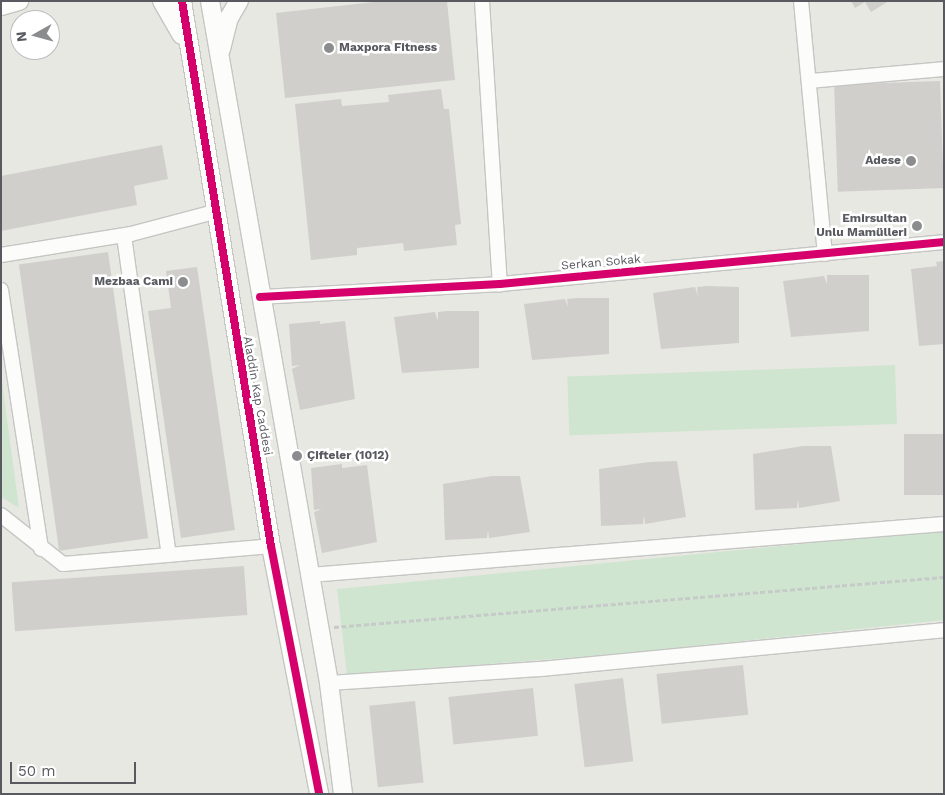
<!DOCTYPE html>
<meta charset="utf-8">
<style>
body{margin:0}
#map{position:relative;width:945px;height:795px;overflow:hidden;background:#e8e8e2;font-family:"Work Sans",sans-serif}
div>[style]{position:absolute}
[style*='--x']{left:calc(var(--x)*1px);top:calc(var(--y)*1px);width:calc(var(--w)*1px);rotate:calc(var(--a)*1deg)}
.green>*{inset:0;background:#d0e5d0;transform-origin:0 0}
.building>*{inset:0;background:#d0cfcc;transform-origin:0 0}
.path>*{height:3px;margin-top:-1.5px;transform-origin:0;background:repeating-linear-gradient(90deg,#c6cac8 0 5px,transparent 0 7.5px)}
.roads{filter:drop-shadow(1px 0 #c5c6c4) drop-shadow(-1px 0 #c5c6c4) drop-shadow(0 1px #c5c6c4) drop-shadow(0 -1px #c5c6c4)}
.minor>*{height:14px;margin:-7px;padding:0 7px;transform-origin:7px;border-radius:7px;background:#fcfcfb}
.tertiary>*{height:18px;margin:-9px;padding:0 9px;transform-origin:9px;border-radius:9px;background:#fcfcfb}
.cycleway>*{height:8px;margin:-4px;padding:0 4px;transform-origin:4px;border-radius:4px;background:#d6006c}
.dots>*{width:14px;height:14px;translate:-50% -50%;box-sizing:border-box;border:2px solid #fff;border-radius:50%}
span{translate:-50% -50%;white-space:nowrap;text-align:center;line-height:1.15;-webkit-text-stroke:5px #fff;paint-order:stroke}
.poi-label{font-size:12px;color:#585a60;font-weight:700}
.left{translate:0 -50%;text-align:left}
.right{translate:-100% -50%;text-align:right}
.street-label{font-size:12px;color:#585a60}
.frame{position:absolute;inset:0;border:2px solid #585a60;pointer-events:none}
.north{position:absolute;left:10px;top:10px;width:50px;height:50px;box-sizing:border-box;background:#fff;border:1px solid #bcbdbf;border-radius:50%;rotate:263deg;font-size:14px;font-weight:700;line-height:20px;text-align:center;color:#585a60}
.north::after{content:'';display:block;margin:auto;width:18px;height:22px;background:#8a8c8e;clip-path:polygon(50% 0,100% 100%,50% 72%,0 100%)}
.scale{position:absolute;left:10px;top:762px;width:126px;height:22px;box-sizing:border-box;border:2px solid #585a60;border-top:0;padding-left:6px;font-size:15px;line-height:18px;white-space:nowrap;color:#585a60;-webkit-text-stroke:4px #fff;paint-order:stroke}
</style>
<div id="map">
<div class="green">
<i style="left:895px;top:365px;width:59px;height:328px;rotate:88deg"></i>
<i style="clip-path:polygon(1px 374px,19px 508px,1px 497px)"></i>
<i style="clip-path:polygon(944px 530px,944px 620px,618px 654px,347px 675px,337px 589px)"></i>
</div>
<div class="building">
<i style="clip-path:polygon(383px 1px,447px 1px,455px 80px,285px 98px,276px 13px)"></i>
<i style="clip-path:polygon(851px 1px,889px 1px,871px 12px,865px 2px,855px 8px)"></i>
<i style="left:940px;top:81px;width:107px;height:106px;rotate:88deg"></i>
<i style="clip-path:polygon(441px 89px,444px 109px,449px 109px,461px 224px,455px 225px,457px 245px,404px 251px,403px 243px,357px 248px,357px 255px,311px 260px,295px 104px,341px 99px,342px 106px,389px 102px,388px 95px)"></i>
<i style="clip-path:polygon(162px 145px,168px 179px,134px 186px,137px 205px,1px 231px,1px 176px)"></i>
<i style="left:108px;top:252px;width:289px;height:90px;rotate:82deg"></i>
<i style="clip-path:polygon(944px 261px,944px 344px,919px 346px,911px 269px,937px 266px,936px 262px)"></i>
<i style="clip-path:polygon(197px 267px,235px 530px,181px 538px,148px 311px,171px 308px,166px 271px)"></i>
<i style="clip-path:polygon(827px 275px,869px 275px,869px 331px,791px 337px,783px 281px,824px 276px,827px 284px)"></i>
<i style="clip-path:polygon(707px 286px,739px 287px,739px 343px,661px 349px,653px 293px,695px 287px,698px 296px,697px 287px)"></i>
<i style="clip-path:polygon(577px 298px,609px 298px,609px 354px,532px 360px,524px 304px,565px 299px,568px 307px,567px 299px)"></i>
<i style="clip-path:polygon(447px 311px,479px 311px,479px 368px,402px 373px,394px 317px,435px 312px,438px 321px,438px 312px)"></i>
<i style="clip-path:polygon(320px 321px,320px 324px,345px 321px,355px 399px,300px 410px,292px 369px,300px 365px,292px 366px,289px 324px)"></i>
<i style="left:944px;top:434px;width:61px;height:40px;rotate:90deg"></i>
<i style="clip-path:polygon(803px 446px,831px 446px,840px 501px,799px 508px,798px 499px,797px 508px,755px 510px,753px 454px)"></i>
<i style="clip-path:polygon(677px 461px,686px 517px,645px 524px,644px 515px,643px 524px,601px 526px,599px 469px,649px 462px)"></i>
<i style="clip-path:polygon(342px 464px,342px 468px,367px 465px,377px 542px,322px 553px,314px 512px,322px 509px,314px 510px,311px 468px)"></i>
<i style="clip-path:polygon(492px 476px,520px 476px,530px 532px,489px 538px,488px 530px,487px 538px,445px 540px,443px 484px)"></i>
<i style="left:244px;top:566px;width:49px;height:233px;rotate:86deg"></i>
<i style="left:743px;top:665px;width:50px;height:87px;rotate:84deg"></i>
<i style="left:623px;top:678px;width:84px;height:49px;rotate:83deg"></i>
<i style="left:533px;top:688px;width:48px;height:85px;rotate:84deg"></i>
<i style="left:415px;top:701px;width:82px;height:46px;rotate:84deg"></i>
</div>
<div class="path">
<i style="--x:334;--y:627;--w:612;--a:-4.69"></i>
</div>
<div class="roads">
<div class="minor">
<i style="--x:482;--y:1;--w:284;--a:86.4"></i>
<i style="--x:801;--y:1;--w:254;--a:84.6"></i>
<i style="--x:810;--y:81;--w:135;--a:-5.1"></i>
<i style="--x:124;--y:236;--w:322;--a:82"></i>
<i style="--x:1;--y:255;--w:132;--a:-9.2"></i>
<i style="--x:131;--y:234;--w:86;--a:-14.8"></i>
<i style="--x:1;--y:290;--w:262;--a:81.2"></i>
<i style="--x:260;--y:297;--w:240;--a:-3.1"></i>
<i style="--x:500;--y:284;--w:446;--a:-5.4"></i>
<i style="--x:1;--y:515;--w:79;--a:38.3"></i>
<i style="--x:63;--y:564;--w:209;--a:-4.9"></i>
<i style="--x:310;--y:575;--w:636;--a:-4.6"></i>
<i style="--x:329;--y:683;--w:211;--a:-3.8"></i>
<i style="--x:540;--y:669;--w:406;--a:-5.5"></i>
</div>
<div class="tertiary">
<i style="--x:162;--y:1;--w:39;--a:60"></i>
<i style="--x:182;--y:1;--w:552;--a:80.73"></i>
<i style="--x:271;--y:546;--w:253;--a:79"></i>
<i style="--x:210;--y:1;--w:692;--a:80.1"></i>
<i style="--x:329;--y:683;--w:112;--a:82.8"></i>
<i style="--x:1;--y:6;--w:19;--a:-16"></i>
<i style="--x:221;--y:49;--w:32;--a:-76"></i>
<i style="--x:229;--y:18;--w:20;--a:-60"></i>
</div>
</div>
<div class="cycleway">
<i style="--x:182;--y:1;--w:552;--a:80.73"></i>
<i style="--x:271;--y:546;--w:253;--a:79"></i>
<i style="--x:260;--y:297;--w:240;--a:-3.1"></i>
<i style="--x:500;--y:284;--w:446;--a:-5.4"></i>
</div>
<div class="dots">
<i style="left:329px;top:48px;background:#8a8c8e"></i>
<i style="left:911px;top:161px;background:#8a8c8e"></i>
<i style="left:917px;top:226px;background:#8a8c8e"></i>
<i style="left:183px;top:282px;background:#8a8c8e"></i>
<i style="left:297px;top:456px;background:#8a8c8e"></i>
</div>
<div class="poi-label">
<span class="left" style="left:339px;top:48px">Maxpora Fitness</span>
<span class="right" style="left:901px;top:161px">Adese</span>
<span class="right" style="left:907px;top:226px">Emirsultan<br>Unlu Mamülleri</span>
<span class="right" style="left:173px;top:282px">Mezbaa Cami</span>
<span class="left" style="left:307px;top:456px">Çifteler (1012)</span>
</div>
<div class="street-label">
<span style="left:601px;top:263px;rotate:-5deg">Serkan Sokak</span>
<span style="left:257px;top:396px;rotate:80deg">Aladdin Kap Caddesi</span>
</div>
<div class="frame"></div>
<div class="north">N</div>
<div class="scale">50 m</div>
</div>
